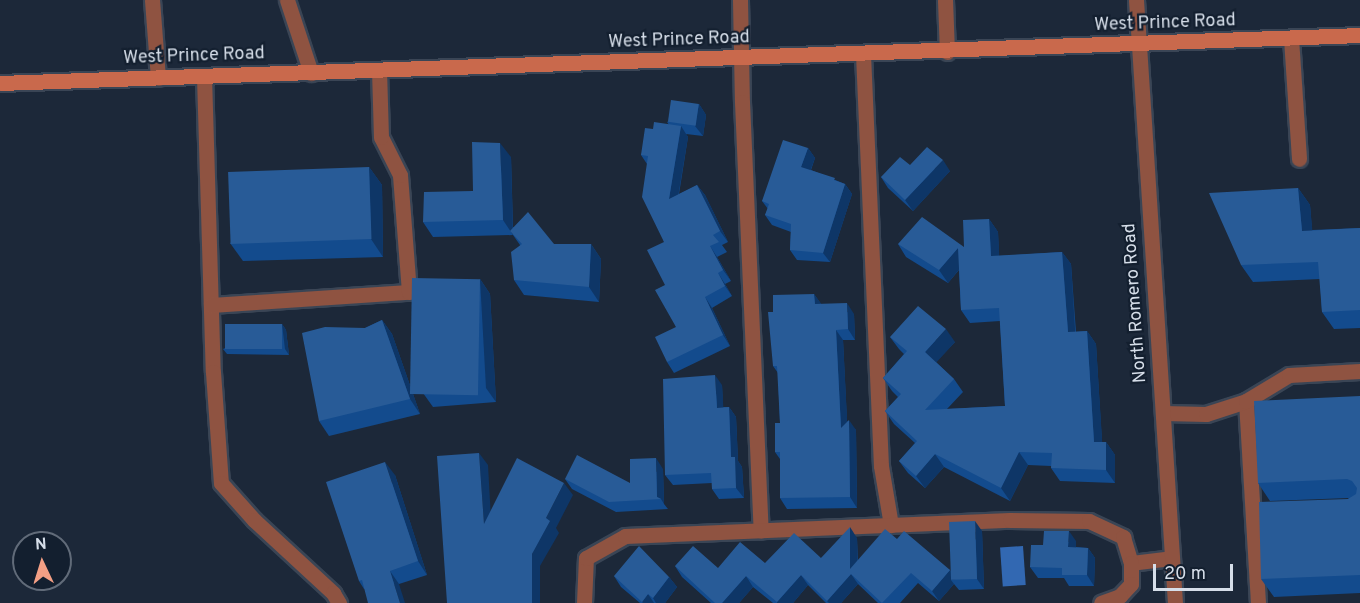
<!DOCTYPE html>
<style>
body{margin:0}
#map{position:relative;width:1360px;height:603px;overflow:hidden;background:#1c2839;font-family:Overpass,sans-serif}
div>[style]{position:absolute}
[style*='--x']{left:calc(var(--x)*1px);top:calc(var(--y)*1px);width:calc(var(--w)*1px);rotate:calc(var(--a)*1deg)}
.water>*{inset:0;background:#3268b2;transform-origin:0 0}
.roads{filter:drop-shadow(2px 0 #3a4555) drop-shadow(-2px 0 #3a4555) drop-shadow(0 2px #3a4555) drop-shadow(0 -2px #3a4555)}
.service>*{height:15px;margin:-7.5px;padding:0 7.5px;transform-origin:7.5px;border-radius:7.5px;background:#8f5341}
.minor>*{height:15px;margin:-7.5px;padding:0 7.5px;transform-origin:7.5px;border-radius:7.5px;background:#8f5341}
.tertiary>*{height:15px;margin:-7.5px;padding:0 7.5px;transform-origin:7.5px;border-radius:7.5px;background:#8f5341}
.secondary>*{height:15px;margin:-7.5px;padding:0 7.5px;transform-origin:7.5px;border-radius:7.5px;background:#c9694c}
.wall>*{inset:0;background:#134b8d}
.shaded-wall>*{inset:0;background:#0e3667}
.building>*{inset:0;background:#285b97;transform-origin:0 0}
span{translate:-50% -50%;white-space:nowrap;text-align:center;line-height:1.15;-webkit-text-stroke:4.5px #131f2f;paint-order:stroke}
.street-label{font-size:18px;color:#d6dee9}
.north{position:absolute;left:12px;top:531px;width:60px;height:60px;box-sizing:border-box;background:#131f2f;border:2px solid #616b79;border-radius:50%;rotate:356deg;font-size:16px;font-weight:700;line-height:24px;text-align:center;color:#d6dee9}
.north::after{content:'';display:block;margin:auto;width:21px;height:27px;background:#f39f85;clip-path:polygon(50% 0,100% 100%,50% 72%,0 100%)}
.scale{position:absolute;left:1153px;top:564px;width:80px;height:27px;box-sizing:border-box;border:3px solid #d6dee9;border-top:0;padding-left:8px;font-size:18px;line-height:21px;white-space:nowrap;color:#d6dee9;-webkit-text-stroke:4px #131f2f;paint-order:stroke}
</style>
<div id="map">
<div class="water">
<i style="left:1023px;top:546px;width:39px;height:23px;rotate:86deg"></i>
</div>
<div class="roads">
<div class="service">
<i style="--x:152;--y:0;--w:78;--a:85.6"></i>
<i style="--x:287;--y:0;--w:77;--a:71.8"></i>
<i style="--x:740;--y:0;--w:102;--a:88.9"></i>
<i style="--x:742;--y:102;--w:429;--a:87.5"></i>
<i style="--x:945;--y:0;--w:52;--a:87.8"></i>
<i style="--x:1291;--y:38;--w:121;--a:86.2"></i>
<i style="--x:863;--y:54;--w:412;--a:87.5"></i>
<i style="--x:881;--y:466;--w:60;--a:80.4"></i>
<i style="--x:204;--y:76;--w:296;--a:88.3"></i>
<i style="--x:213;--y:372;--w:111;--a:85.9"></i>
<i style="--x:221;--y:483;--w:50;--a:48.3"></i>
<i style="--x:254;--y:520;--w:108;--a:42.7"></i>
<i style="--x:333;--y:593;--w:12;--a:59"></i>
<i style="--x:211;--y:305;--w:198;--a:-3.8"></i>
<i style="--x:409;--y:292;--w:117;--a:-94.4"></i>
<i style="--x:400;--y:175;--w:42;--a:-116.6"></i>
<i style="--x:381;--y:137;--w:66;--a:-91.7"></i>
<i style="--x:1246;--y:401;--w:202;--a:86.6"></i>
<i style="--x:1163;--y:413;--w:43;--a:1.3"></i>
<i style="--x:1206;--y:414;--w:42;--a:-18"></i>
<i style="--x:1246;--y:401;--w:50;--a:-31.2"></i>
<i style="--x:1289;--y:375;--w:71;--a:-3.2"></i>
<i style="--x:1131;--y:563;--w:41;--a:-7"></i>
<i style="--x:584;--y:603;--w:45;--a:-87.5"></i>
<i style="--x:586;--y:558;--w:45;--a:-29.4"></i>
<i style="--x:625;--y:536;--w:385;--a:-2.4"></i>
<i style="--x:1010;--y:520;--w:79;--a:0.7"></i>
<i style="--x:1089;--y:521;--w:38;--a:25"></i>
<i style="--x:1123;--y:537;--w:27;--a:73"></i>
<i style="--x:1131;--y:563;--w:21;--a:90"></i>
<i style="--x:1131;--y:584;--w:16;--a:133"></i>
<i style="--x:1120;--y:596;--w:20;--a:160"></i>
</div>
<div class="minor">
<i style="--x:1139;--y:45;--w:559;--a:86.31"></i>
</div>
<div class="tertiary">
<i style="--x:1136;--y:0;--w:45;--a:86.2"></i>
</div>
<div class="secondary">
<i style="--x:0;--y:83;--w:1361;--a:-2.02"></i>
</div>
</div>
<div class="wall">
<i style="clip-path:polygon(699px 104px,706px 115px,703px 136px,686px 134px,688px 137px,679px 194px,697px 185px,705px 195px,728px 242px,722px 245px,727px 252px,717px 257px,731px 281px,725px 284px,732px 296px,712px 308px,730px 346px,674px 373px,667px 362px,676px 327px,665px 285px,664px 242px,647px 164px,641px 155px,653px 129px,669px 125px,667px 122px)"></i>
<i style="clip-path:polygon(808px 148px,815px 158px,811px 170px,845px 184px,852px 194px,830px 262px,797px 260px,790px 250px,791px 232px,772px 225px,765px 215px,768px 209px,762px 201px)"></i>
<i style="clip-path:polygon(511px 157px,513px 227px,554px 244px,591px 244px,601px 259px,599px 302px,524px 295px,514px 280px,520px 245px,513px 235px,433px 237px,423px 222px,473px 191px)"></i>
<i style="clip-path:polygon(910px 165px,950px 171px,913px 211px,888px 188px,881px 177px)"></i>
<i style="clip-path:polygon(369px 167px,382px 185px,383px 257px,243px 261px,230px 243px)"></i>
<i style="clip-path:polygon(1298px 188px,1310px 205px,1312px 230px,1360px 228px,1360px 328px,1334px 329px,1322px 312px,1320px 279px,1253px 282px,1241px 265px)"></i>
<i style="clip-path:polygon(989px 219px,998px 232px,999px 256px,1062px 252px,1071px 264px,1076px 332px,1087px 331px,1096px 344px,1102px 442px,1106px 442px,1115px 455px,1115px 483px,1060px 481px,1051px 468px,1051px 466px,1028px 465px,1010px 501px,944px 467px,925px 488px,908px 473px,899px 461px,915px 443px,894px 424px,885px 411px,898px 397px,892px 391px,883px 378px,904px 354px,899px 349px,890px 337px,955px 342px,936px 362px,954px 379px,963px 392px,947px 409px,1005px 406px,1000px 321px,970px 323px,961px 310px,959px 270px,948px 283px,906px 257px,898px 244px,964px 247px)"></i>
<i style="clip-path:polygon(480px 279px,490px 294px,496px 402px,433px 407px,423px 393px)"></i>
<i style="clip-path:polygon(814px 294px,821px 304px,854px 314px,855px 340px,843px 340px,847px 421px,856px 430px,857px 508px,787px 509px,780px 498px,780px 459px,775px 452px,780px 423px,778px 373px,773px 366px,773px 312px)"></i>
<i style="clip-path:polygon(382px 320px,392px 334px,420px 414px,329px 436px,319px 421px,365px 328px)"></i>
<i style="clip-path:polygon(282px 324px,286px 330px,289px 355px,227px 354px,223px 349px)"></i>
<i style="clip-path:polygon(722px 385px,723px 407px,729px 407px,736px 417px,738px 461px,742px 467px,744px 498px,719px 499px,712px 489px,712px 483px,673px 485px,665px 475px)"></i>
<i style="clip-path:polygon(1360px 396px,1360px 593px,1274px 597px,1261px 579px,1349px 498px,1270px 501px,1258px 483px)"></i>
<i style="clip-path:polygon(663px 469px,664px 504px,668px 509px,616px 512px,572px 489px,565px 479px,630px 483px)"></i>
<i style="clip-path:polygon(395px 475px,427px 575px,399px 584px,364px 589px,359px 581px)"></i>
<i style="clip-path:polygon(982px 531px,984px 589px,959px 590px,954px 584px,939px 601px,918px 583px,900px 603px,878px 603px,858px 584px,841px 603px,826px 603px,808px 585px,793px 603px,773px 603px,753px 587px,739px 603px,711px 603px,682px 577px,675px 566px,718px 568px,765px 563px,821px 558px,857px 538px,858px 561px,897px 539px,950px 570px,951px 572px)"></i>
<i style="clip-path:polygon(1076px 541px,1076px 547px,1088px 548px,1095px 558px,1094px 586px,1069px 586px,1064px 578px,1038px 578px,1030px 567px,1043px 545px)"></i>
<i style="clip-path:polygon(614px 576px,669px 577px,677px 587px,665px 603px,640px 603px,621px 587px)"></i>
</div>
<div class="shaded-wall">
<i style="clip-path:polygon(699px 104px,706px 115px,703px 136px,695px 126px)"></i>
<i style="clip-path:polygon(681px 126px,688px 137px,676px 209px,669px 199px)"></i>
<i style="clip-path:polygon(500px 143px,511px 157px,513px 235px,503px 220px)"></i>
<i style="clip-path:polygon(808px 148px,815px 158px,808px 177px,801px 167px)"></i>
<i style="clip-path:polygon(943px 160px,950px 171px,913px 211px,905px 200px)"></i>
<i style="clip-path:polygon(369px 167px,382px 185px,383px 257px,371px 239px)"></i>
<i style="clip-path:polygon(845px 184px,852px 194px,830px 262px,823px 253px)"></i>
<i style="clip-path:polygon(697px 185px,705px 195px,728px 242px,720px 231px)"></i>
<i style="clip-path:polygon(1298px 188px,1310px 205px,1314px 248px,1302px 231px)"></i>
<i style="clip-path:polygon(989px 219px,998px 232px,1000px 269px,991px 256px)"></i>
<i style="clip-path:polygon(591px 244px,601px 259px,599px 302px,589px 287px)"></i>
<i style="clip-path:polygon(710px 246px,717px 257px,731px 281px,723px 270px)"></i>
<i style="clip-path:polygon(958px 248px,966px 261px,948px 283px,939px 270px)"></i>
<i style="clip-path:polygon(1062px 252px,1071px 264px,1076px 345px,1068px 332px)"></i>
<i style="clip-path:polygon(718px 273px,725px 284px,732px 296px,725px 286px)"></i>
<i style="clip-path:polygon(480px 279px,490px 294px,496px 402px,486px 388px)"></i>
<i style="clip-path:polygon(814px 294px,822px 305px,815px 304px)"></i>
<i style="clip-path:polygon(705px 297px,712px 308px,730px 346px,723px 335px)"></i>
<i style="clip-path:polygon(847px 303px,854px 314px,855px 340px,848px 329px)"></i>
<i style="clip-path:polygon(382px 320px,392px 334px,420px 414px,410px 399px)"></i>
<i style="clip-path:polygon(282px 324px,286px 330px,289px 355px,285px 349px)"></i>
<i style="clip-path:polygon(946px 329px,955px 342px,934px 365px,925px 352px)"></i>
<i style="clip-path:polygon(836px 330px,843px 340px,848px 438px,841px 428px)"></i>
<i style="clip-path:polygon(1087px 331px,1096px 344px,1103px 455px,1094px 442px)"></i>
<i style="clip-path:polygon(715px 375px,722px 385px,724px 418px,717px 408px)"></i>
<i style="clip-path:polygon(729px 407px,736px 417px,738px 461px,742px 467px,744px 498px,736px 488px,731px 457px)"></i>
<i style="clip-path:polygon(849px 420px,856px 430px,857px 508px,850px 497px)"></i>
<i style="clip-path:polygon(1106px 442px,1115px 455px,1115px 483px,1106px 470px)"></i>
<i style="clip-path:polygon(1019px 452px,1028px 465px,1010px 501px,1001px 488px)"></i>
<i style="clip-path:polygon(479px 453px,488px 465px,492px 537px,484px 524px)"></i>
<i style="clip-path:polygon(935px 454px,944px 467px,925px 488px,916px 476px)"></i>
<i style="clip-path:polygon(656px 458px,663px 469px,664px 504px,661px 499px,657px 497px)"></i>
<i style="clip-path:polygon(385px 462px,395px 475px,427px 575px,418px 561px)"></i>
<i style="clip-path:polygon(564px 483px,573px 495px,556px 528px,559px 533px,540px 566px,540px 603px,532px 603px,532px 554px,546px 518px)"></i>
<i style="clip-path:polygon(975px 521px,982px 531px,984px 589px,977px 579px)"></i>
<i style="clip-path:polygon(850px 527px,857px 538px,858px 579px,850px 569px)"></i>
<i style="clip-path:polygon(1069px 531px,1076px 541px,1076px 558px,1068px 547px)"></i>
<i style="clip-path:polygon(1088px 548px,1095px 558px,1094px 586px,1087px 575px)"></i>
<i style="clip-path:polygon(950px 570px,956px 579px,951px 580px,954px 584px,939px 601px,932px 591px)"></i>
<i style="clip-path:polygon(390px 571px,399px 584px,405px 603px,400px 603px)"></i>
<i style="clip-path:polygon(851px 574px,858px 584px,841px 603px,829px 603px,827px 601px)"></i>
<i style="clip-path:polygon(801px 575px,808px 585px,793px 603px,777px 603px,777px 602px)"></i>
<i style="clip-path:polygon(746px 576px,753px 587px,739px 603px,722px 603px)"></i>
<i style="clip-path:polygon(669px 577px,677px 587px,665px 603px,656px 603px,653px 598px)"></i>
<i style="clip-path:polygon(648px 594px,654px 603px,643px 603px,642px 602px)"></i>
</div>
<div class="building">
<i style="left:671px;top:100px;width:28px;height:22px;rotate:8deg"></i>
<i style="clip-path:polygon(654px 122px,681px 126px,669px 199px,697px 185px,720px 231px,713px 235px,719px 242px,710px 246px,723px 270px,718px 273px,725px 286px,705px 297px,723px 335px,667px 362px,655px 337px,676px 327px,655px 290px,665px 285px,647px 250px,664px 242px,642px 197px,648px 156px,641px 155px,645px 128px,653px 129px)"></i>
<i style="clip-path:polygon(783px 140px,808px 148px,801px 167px,835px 178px,834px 180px,845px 184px,823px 253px,790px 250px,791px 224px,765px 215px,769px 204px,762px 201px)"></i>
<i style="clip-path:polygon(472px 142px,500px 143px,503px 220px,423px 222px,424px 192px,473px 191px)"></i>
<i style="clip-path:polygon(927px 147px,943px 160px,905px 200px,881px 177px,900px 157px,910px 165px)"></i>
<i style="left:369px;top:167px;width:72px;height:141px;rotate:88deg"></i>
<i style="clip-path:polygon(1298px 188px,1302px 231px,1360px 228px,1360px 310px,1322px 312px,1318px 262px,1241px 265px,1209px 193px)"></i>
<i style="clip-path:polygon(528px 212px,554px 244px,591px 244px,589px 287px,514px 280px,511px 252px,522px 244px,510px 231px)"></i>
<i style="clip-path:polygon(922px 217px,964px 247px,963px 220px,989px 219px,991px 256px,1062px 252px,1068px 332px,1087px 331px,1094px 442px,1106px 442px,1106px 470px,1051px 468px,1052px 453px,1019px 452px,1001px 488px,935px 454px,916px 476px,899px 461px,917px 441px,885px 411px,901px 394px,883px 378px,907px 351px,890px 337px,918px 306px,946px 329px,925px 352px,954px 379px,925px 410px,1005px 406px,999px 308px,961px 310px,958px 248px,939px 270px,898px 244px)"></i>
<i style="left:412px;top:278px;width:68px;height:116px;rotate:1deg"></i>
<i style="clip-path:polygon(814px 294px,815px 304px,847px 303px,848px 329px,836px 330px,841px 428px,849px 420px,850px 497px,780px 498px,780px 452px,775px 452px,775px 423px,780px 423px,777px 366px,773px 366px,768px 312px,773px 312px,773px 295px)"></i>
<i style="clip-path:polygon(382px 320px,410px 399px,319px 421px,302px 333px,325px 327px,365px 328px)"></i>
<i style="left:225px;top:324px;width:57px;height:25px"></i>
<i style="clip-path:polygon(715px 375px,717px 408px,729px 407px,731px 457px,735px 457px,736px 488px,712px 489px,711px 473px,665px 475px,663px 379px)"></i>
<i style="clip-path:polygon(1360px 396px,1360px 575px,1261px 579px,1259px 502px,1348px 499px,1356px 494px,1357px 488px,1352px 481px,1347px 479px,1258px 483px,1254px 401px)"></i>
<i style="clip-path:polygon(479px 453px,484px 524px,517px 458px,564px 483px,546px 518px,550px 521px,532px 554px,532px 603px,447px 603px,437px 456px)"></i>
<i style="clip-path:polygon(577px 455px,630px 483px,630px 459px,656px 458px,657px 497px,661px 499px,609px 502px,565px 479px)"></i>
<i style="clip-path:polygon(385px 462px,418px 561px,390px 571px,400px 603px,368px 603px,362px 580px,359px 581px,326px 482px)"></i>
<i style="left:975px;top:521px;width:58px;height:26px;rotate:88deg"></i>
<i style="clip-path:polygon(850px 527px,850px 569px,885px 529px,897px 539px,904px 531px,950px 570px,932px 591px,911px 573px,882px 603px,851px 574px,827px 601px,801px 575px,777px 602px,746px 576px,722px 603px,715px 603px,675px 566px,693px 546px,718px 568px,740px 542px,765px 563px,794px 533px,821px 558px)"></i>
<i style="clip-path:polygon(1044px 531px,1069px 531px,1068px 547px,1088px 548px,1087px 575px,1062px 575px,1062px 568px,1030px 567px,1031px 545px,1043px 545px)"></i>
<i style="clip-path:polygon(639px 546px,669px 577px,653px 598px,648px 594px,642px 602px,614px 576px)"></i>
</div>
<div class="street-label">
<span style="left:1165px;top:24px;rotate:-2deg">West Prince Road</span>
<span style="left:679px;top:41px;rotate:-2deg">West Prince Road</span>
<span style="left:194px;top:57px;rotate:-2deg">West Prince Road</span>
<span style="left:1136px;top:303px;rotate:-94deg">North Romero Road</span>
</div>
<div class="north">N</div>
<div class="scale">20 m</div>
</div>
